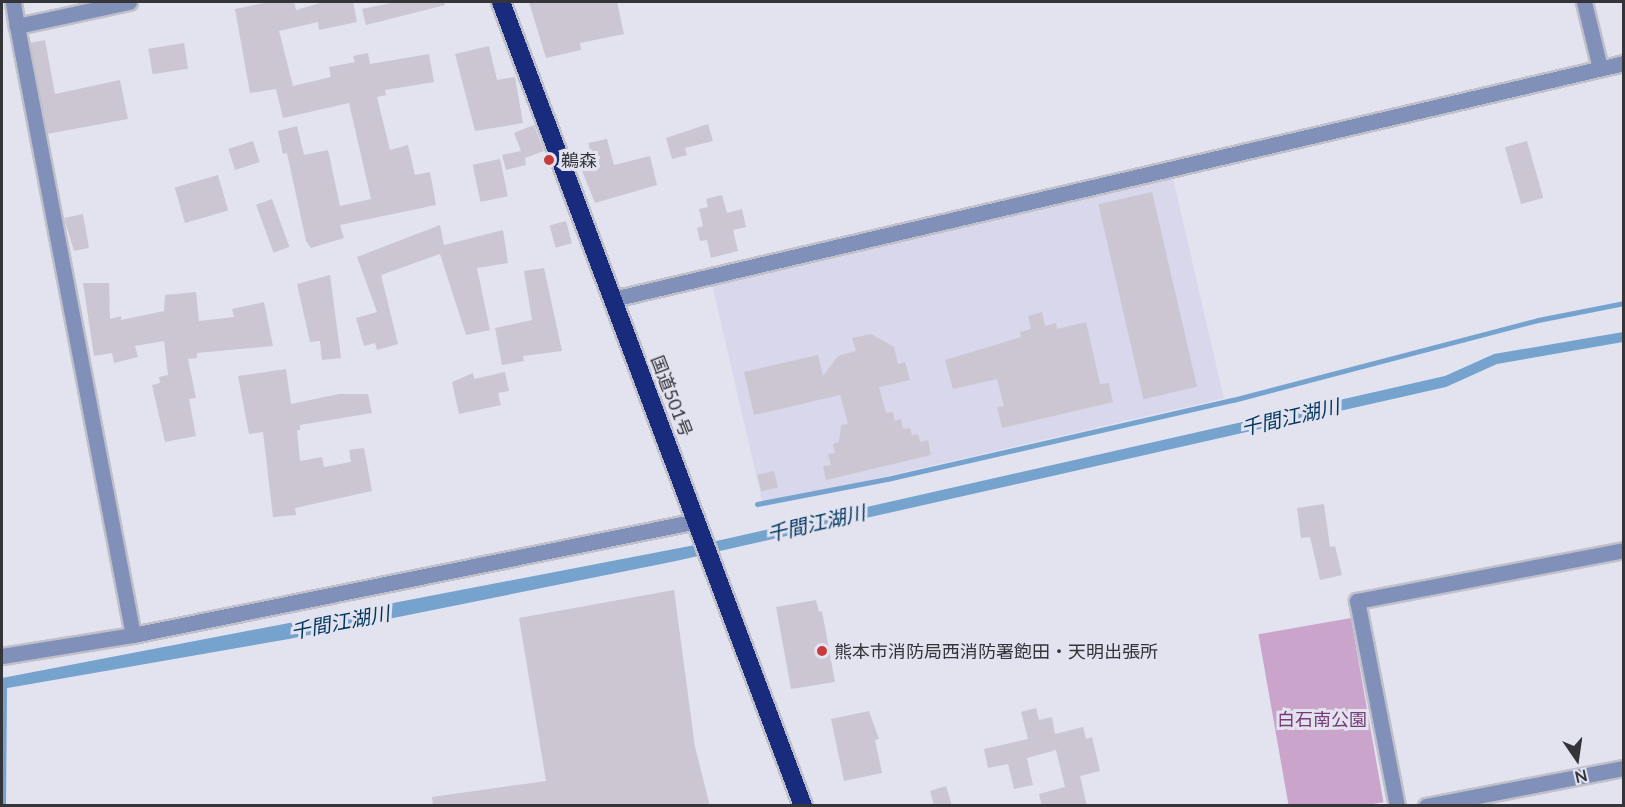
<!DOCTYPE html>
<meta charset="utf-8">
<style>
body{margin:0}
#map{position:relative;width:1625px;height:807px;overflow:hidden;background:#e3e3f0;font-family:Lato,"Noto Sans JP",sans-serif}
div>[style]{position:absolute}
[style*='--x']{left:calc(var(--x)*1px);top:calc(var(--y)*1px);width:calc(var(--w)*1px);rotate:calc(var(--a)*1deg)}
.built>*{inset:0;background:#d8d7eb;transform-origin:0 0}
.green>*{inset:0;background:#cba4cc;transform-origin:0 0}
.water>*{inset:0;background:#76a3ce}
.stream>*{height:5px;margin:-2.5px;padding:0 2.5px;transform-origin:2.5px;border-radius:2.5px;background:#76a3ce}
.building>*{inset:0;background:#cbc6d1;transform-origin:0 0}
.roads{filter:drop-shadow(2px 0 #c0c0cb) drop-shadow(-2px 0 #c0c0cb) drop-shadow(0 2px #c0c0cb) drop-shadow(0 -2px #c0c0cb)}
.minor>*{height:15px;margin:-7.5px;padding:0 7.5px;transform-origin:7.5px;border-radius:7.5px;background:#8090b8}
.highway>*{height:18px;margin:-9px;padding:0 9px;transform-origin:9px;border-radius:9px;background:#182b7c}
.dots>*{width:16px;height:16px;translate:-50% -50%;box-sizing:border-box;border:3px solid #e3e3f0;border-radius:50%}
span{translate:-50% -50%;white-space:nowrap;text-align:center;line-height:1.15;-webkit-text-stroke:6px #e3e3f0;paint-order:stroke}
.poi-label{font-size:18px;color:#343439}
.left{translate:0 -50%;text-align:left}
.street-label{font-size:18px;color:#343439}
.park-label{font-size:18px;color:#743d76}
.water-label{font-size:20px;color:#00365e;font-style:italic}
.frame{position:absolute;inset:0;border:3px solid #343439;pointer-events:none}
.north{position:absolute;left:1547px;top:729px;width:60px;height:60px;-webkit-text-stroke:4px #e3e3f0;paint-order:stroke;rotate:167deg;font-size:16px;font-weight:700;line-height:24px;text-align:center;color:#343439}
.north::after{content:'';display:block;margin:auto;width:21px;height:27px;background:#343439;clip-path:polygon(50% 0,100% 100%,50% 72%,0 100%)}
</style>
<div id="map">
<div class="built">
<i style="left:1173px;top:178px;width:226px;height:473px;rotate:77deg"></i>
</div>
<div class="green">
<i style="left:1351px;top:618px;width:187px;height:94px;rotate:80deg"></i>
</div>
<div class="water">
<i style="clip-path:polygon(1623px 332px,1623px 342px,1497px 364px,1446px 387px,676px 561px,289px 639px,2px 689px,2px 678px,721px 540px,1445px 376px,1494px 354px)"></i>
</div>
<div class="stream">
<i style="--x:757;--y:504;--w:132;--a:-10.9"></i>
<i style="--x:887;--y:479;--w:355;--a:-12.9"></i>
<i style="--x:1233;--y:400;--w:315;--a:-14.7"></i>
<i style="--x:1538;--y:320;--w:88;--a:-11.2"></i>
<i style="--x:3;--y:806;--w:122;--a:-89.5"></i>
</div>
<div class="building">
<i style="clip-path:polygon(269px 2px,294px 2px,296px 10px,324px 2px,353px 2px,357px 22px,319px 30px,318px 22px,279px 31px,293px 86px,331px 77px,329px 67px,355px 62px,353px 56px,368px 53px,370px 64px,429px 54px,434px 82px,385px 90px,386px 95px,377px 97px,390px 150px,408px 145px,415px 175px,430px 172px,436px 205px,340px 225px,344px 238px,311px 248px,306px 241px,287px 153px,283px 154px,278px 131px,297px 126px,304px 155px,328px 150px,340px 206px,371px 199px,349px 103px,283px 118px,276px 89px,250px 93px,235px 9px)"></i>
<i style="clip-path:polygon(396px 2px,444px 2px,445px 5px,366px 25px,362px 9px)"></i>
<i style="clip-path:polygon(529px 2px,617px 2px,624px 34px,580px 43px,581px 50px,546px 58px)"></i>
<i style="clip-path:polygon(45px 40px,55px 94px,120px 80px,128px 119px,47px 134px,30px 43px)"></i>
<i style="left:184px;top:43px;width:26px;height:36px;rotate:81deg"></i>
<i style="clip-path:polygon(489px 46px,497px 80px,515px 77px,523px 123px,475px 131px,455px 54px)"></i>
<i style="clip-path:polygon(708px 124px,713px 141px,685px 148px,687px 155px,672px 159px,666px 138px)"></i>
<i style="clip-path:polygon(534px 125px,544px 151px,525px 158px,526px 165px,506px 170px,502px 155px,521px 151px,514px 133px)"></i>
<i style="clip-path:polygon(607px 139px,614px 165px,650px 156px,657px 185px,595px 203px,581px 168px,594px 165px,588px 143px)"></i>
<i style="left:253px;top:141px;width:22px;height:26px;rotate:72deg"></i>
<i style="left:1527px;top:141px;width:59px;height:23px;rotate:74deg"></i>
<i style="left:500px;top:159px;width:38px;height:28px;rotate:78deg"></i>
<i style="left:218px;top:175px;width:37px;height:45px;rotate:74deg"></i>
<i style="left:1152px;top:192px;width:200px;height:55px;rotate:77deg"></i>
<i style="clip-path:polygon(722px 195px,727px 213px,742px 209px,746px 227px,733px 230px,738px 251px,711px 258px,707px 240px,700px 241px,697px 228px,703px 226px,699px 209px,708px 207px,706px 199px)"></i>
<i style="left:272px;top:199px;width:51px;height:17px;rotate:70deg"></i>
<i style="clip-path:polygon(83px 214px,89px 248px,74px 251px,64px 218px)"></i>
<i style="left:566px;top:221px;width:23px;height:17px;rotate:75deg"></i>
<i style="clip-path:polygon(440px 225px,444px 245px,503px 230px,508px 263px,477px 268px,490px 330px,466px 335px,440px 254px,381px 275px,398px 344px,377px 350px,375px 343px,364px 346px,356px 318px,377px 312px,357px 257px)"></i>
<i style="clip-path:polygon(544px 268px,562px 351px,523px 356px,524px 361px,502px 365px,495px 328px,532px 320px,524px 271px)"></i>
<i style="clip-path:polygon(330px 275px,341px 358px,322px 360px,320px 341px,310px 342px,297px 284px)"></i>
<i style="clip-path:polygon(83px 283px,109px 283px,110px 319px,121px 316px,121px 320px,164px 311px,165px 295px,196px 292px,199px 321px,234px 317px,232px 309px,264px 302px,273px 346px,197px 353px,197px 358px,188px 359px,196px 398px,189px 399px,196px 436px,165px 442px,152px 385px,160px 383px,159px 377px,168px 375px,164px 341px,135px 346px,138px 357px,114px 363px,112px 353px,94px 356px)"></i>
<i style="clip-path:polygon(1042px 312px,1045px 326px,1056px 323px,1057px 329px,1086px 322px,1100px 384px,1109px 383px,1113px 402px,1002px 428px,997px 407px,1004px 406px,997px 379px,953px 389px,945px 360px,1021px 337px,1020px 332px,1031px 329px,1028px 316px)"></i>
<i style="clip-path:polygon(871px 334px,894px 347px,898px 364px,905px 362px,910px 380px,879px 387px,886px 413px,893px 412px,895px 421px,901px 419px,903px 429px,910px 428px,912px 435px,918px 434px,920px 442px,928px 440px,931px 455px,826px 480px,823px 466px,831px 465px,828px 454px,835px 453px,833px 444px,839px 442px,841px 425px,848px 424px,840px 395px,754px 415px,744px 372px,818px 355px,823px 376px,838px 356px,856px 351px,852px 338px)"></i>
<i style="clip-path:polygon(286px 369px,291px 404px,339px 394px,368px 394px,372px 413px,300px 425px,300px 430px,297px 430px,300px 461px,322px 457px,324px 467px,351px 462px,349px 450px,364px 448px,372px 491px,295px 508px,296px 515px,273px 517px,263px 432px,249px 434px,238px 376px)"></i>
<i style="clip-path:polygon(505px 372px,509px 391px,498px 393px,501px 405px,459px 414px,452px 382px,473px 373px,474px 379px)"></i>
<i style="left:774px;top:471px;width:17px;height:17px;rotate:77deg"></i>
<i style="clip-path:polygon(1324px 504px,1330px 547px,1335px 546px,1342px 575px,1320px 580px,1310px 537px,1301px 538px,1297px 508px)"></i>
<i style="clip-path:polygon(674px 590px,695px 747px,710px 806px,433px 806px,432px 797px,546px 781px,519px 618px)"></i>
<i style="clip-path:polygon(816px 600px,819px 612px,822px 611px,835px 682px,791px 689px,776px 607px)"></i>
<i style="clip-path:polygon(1036px 708px,1039px 720px,1052px 717px,1055px 734px,1083px 727px,1086px 739px,1092px 737px,1100px 771px,1080px 776px,1087px 806px,1042px 806px,1039px 794px,1065px 787px,1056px 750px,1027px 758px,1033px 785px,1014px 789px,1008px 764px,988px 768px,984px 749px,1028px 739px,1021px 712px)"></i>
<i style="clip-path:polygon(869px 711px,879px 739px,875px 740px,882px 773px,844px 781px,831px 719px)"></i>
<i style="clip-path:polygon(946px 786px,952px 806px,934px 806px,930px 791px)"></i>
</div>
<div class="roads">
<div class="minor">
<i style="--x:13;--y:2;--w:24;--a:81"></i>
<i style="--x:129;--y:2;--w:115;--a:167.9"></i>
<i style="--x:17;--y:26;--w:620;--a:79.22"></i>
<i style="--x:1584;--y:2;--w:68;--a:76.4"></i>
<i style="--x:613;--y:299;--w:1038;--a:-13.14"></i>
<i style="--x:2;--y:656;--w:133;--a:-9.1"></i>
<i style="--x:133;--y:635;--w:575;--a:-11.43"></i>
<i style="--x:1397;--y:806;--w:209;--a:-101"></i>
<i style="--x:1357;--y:601;--w:272;--a:-10.8"></i>
<i style="--x:1426;--y:806;--w:202;--a:-10.9"></i>
</div>
<div class="highway">
<i style="--x:501;--y:2;--w:859;--a:69.41"></i>
</div>
</div>
<div class="dots">
<i style="left:549px;top:160px;background:#c93a3d"></i>
<i style="left:822px;top:651px;background:#c93a3d"></i>
</div>
<div class="poi-label">
<span class="left" style="left:561px;top:160px">鵜森</span>
<span class="left" style="left:834px;top:651px">熊本市消防局西消防署飽田・天明出張所</span>
</div>
<div class="street-label">
<span style="left:672px;top:396px;rotate:69deg">国道501号</span>
</div>
<div class="park-label">
<span style="left:1322px;top:719px">白石南公園</span>
</div>
<div class="water-label">
<span style="left:1290px;top:417px;rotate:-13deg">千間江湖川</span>
<span style="left:816px;top:523px;rotate:-13deg">千間江湖川</span>
<span style="left:340px;top:622px;rotate:-11deg">千間江湖川</span>
</div>
<div class="frame"></div>
<div class="north">N</div>
</div>
